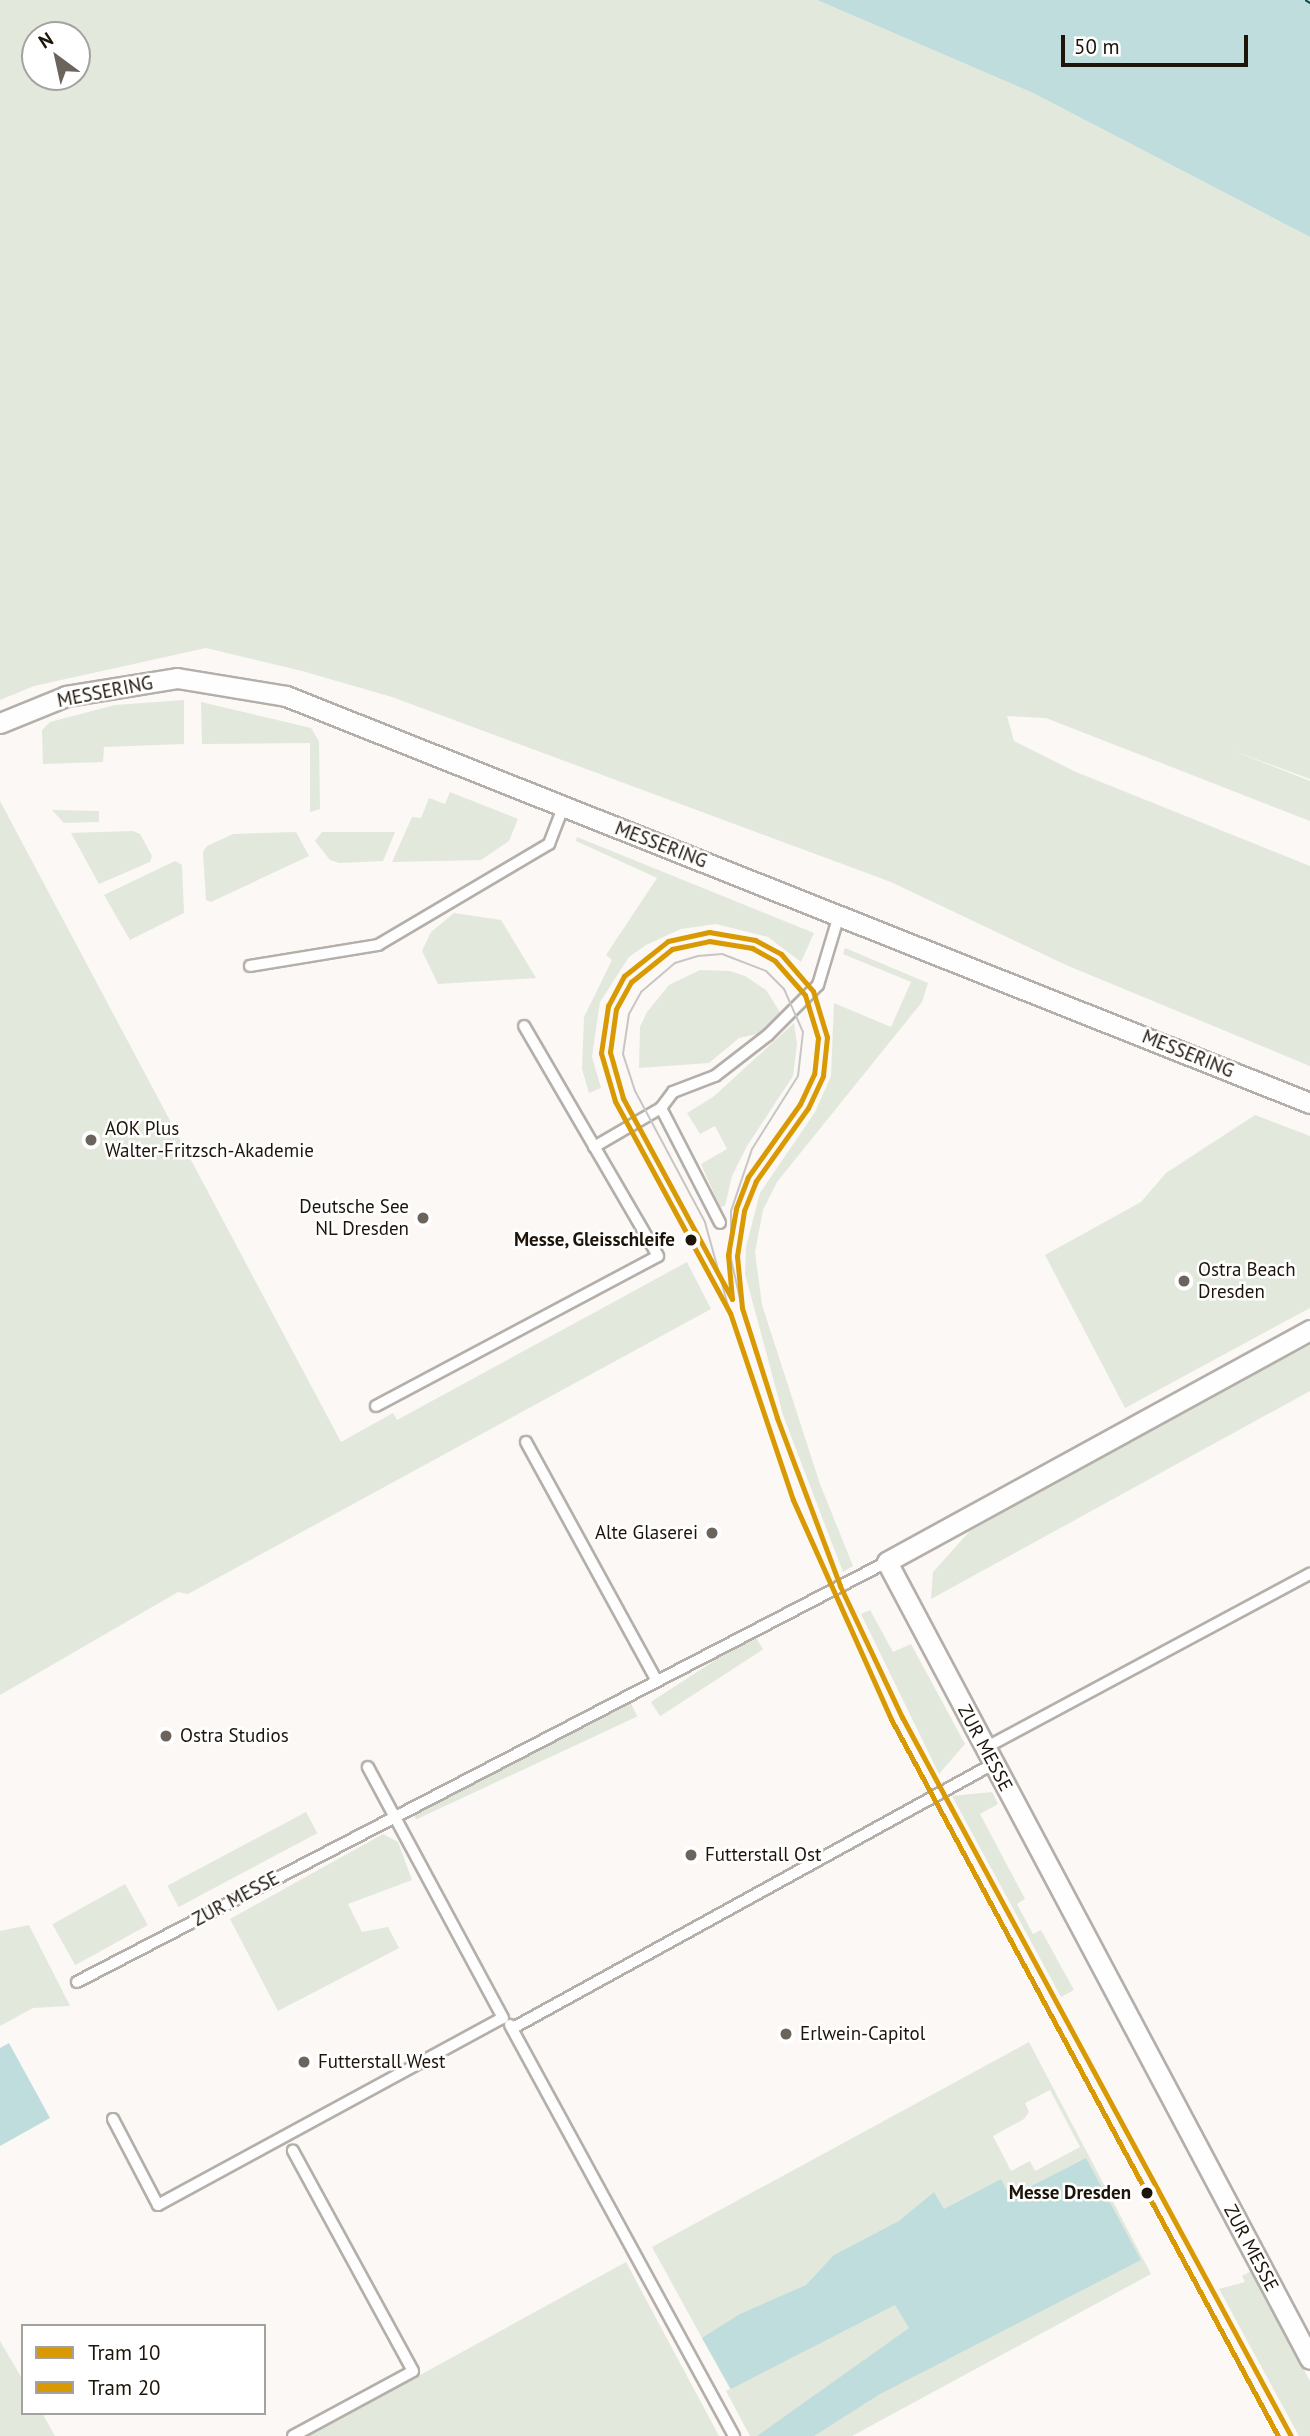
<!DOCTYPE html>
<style>
body{margin:0}
#map{position:relative;width:1310px;height:2436px;overflow:hidden;background:#fbf8f5;font-family:"PT Sans",sans-serif}
div>[style]{position:absolute}
[style*='--x']{left:calc(var(--x)*1px);top:calc(var(--y)*1px);width:calc(var(--w)*1px);rotate:calc(var(--a)*1deg)}
.green>*{inset:0;background:#e3e8dc;transform-origin:0 0}
.water>*{inset:0;background:#c0dddd}
.ferry>*{height:2px;margin-top:-1px;transform-origin:0;background:repeating-linear-gradient(90deg,#09484c 0 9px,transparent 0 16px)}
.roads{filter:drop-shadow(2px 0 #b5afa9) drop-shadow(-2px 0 #b5afa9) drop-shadow(0 2px #b5afa9) drop-shadow(0 -2px #b5afa9)}
.service>*{height:10px;margin:-5px;padding:0 5px;transform-origin:5px;border-radius:5px;background:#fefefe}
.minor>*{height:19px;margin:-9.5px;padding:0 9.5px;transform-origin:9.5px;border-radius:9.5px;background:#fefefe}
.tram>*{height:2px;margin:-1px;padding:0 1px;transform-origin:1px;border-radius:1px;background:#c7c6c4}
.tram-1>*{height:5px;margin:-2.5px;padding:0 2.5px;transform-origin:2.5px;border-radius:2.5px;background:#d89902}
.tram-2>*{height:5px;margin:-2.5px;padding:0 2.5px;transform-origin:2.5px;border-radius:2.5px;background:#d89902}
.dots>*{width:19px;height:19px;translate:-50% -50%;box-sizing:border-box;border:4px solid #fff;border-radius:50%}
span{translate:-50% -50%;white-space:nowrap;text-align:center;line-height:1.15;-webkit-text-stroke:5px #fff;paint-order:stroke}
.street-label{font-size:19px;color:#1d140a}
.poi-label{font-size:19px;color:#1d140a}
.left{translate:0 -50%;text-align:left}
.right{translate:-100% -50%;text-align:right}
.stop-label{font-size:19px;color:#1d140a;font-weight:700}
.legend{position:absolute;left:21px;top:2324px;width:245px;height:91px;box-sizing:border-box;background:#fff;border:2px solid #a5a19d;margin:0;padding:9px 12px;list-style:none;font-size:21px;color:#1d140a}
.legend li{display:flex;align-items:center;gap:14px;height:35px}
.legend b{width:35px;border:2px solid #a5a19d}
.north{position:absolute;left:21px;top:21px;width:70px;height:70px;box-sizing:border-box;background:#fff;border:2px solid #a5a19d;border-radius:50%;rotate:327deg;font-size:19px;font-weight:700;line-height:28px;text-align:center;color:#1d140a}
.north::after{content:'';display:block;margin:auto;width:24px;height:32px;background:#6b645c;clip-path:polygon(50% 0,100% 100%,50% 72%,0 100%)}
.scale{position:absolute;left:1061px;top:35px;width:187px;height:32px;box-sizing:border-box;border:4px solid #1d140a;border-top:0;padding-left:9px;font-size:21px;line-height:24px;white-space:nowrap;color:#1d140a;-webkit-text-stroke:5px #fff;paint-order:stroke}
</style>
<div id="map">
<div class="green">
<i style="clip-path:polygon(evenodd,0 0,817px 0,1033px 93px,1310px 237px,1310px 779px,1231px 750px,1310px 781px,1310px 821px,1046px 718px,1007px 716px,1014px 741px,1076px 772px,1310px 866px,1310px 1066px,1066px 965px,891px 882px,392px 697px,302px 671px,206px 648px,34px 686px,0 700px,0 0,35px 35px,77px 35px,77px 77px,35px 77px,35px 35px)"></i>
<i style="clip-path:polygon(184px 700px,184px 744px,104px 747px,103px 762px,43px 764px,42px 730px,50px 722px,115px 705px)"></i>
<i style="clip-path:polygon(201px 702px,311px 728px,319px 741px,320px 809px,310px 812px,310px 743px,202px 744px)"></i>
<i style="clip-path:polygon(450px 792px,518px 819px,509px 841px,481px 860px,392px 862px,412px 817px,421px 818px,429px 798px,445px 804px)"></i>
<i style="clip-path:polygon(0 801px,341px 1442px,393px 1413px,397px 1420px,687px 1262px,711px 1309px,188px 1594px,178px 1592px,0 1695px)"></i>
<i style="clip-path:polygon(52px 810px,99px 811px,99px 822px,64px 823px)"></i>
<i style="clip-path:polygon(133px 831px,140px 834px,152px 856px,150px 862px,99px 884px,71px 833px)"></i>
<i style="clip-path:polygon(296px 832px,309px 856px,211px 902px,206px 900px,203px 852px,207px 846px,233px 834px)"></i>
<i style="clip-path:polygon(322px 832px,395px 832px,383px 861px,339px 863px,330px 860px,315px 841px)"></i>
<i style="clip-path:polygon(577px 837px,814px 933px,801px 962px,768px 937px,716px 924px,681px 929px,646px 945px,629px 957px,600px 1002px,592px 1057px,601px 1088px,589px 1093px,582px 1069px,584px 1017px,612px 960px,606px 955px,657px 878px,576px 841px)"></i>
<i style="clip-path:polygon(175px 861px,182px 865px,184px 913px,130px 940px,104px 895px)"></i>
<i style="clip-path:polygon(454px 913px,501px 920px,536px 978px,438px 984px,422px 951px,431px 932px)"></i>
<i style="clip-path:polygon(845px 948px,928px 983px,922px 1002px,777px 1182px,763px 1210px,755px 1252px,762px 1305px,820px 1484px,853px 1566px,843px 1572px,783px 1415px,745px 1274px,746px 1247px,760px 1193px,815px 1112px,831px 1076px,834px 1003px,891px 1027px,911px 982px,843px 954px)"></i>
<i style="clip-path:polygon(700px 970px,730px 971px,745px 976px,766px 990px,781px 1014px,762px 1033px,739px 1038px,709px 1063px,639px 1068px,640px 1027px,647px 1012px,669px 985px)"></i>
<i style="clip-path:polygon(794px 1023px,797px 1044px,793px 1076px,747px 1146px,732px 1176px,725px 1206px,720px 1207px,701px 1164px,727px 1149px,715px 1126px,700px 1134px,687px 1113px,713px 1097px)"></i>
<i style="clip-path:polygon(1255px 1115px,1310px 1136px,1310px 1308px,1125px 1408px,1045px 1255px,1141px 1202px,1166px 1173px)"></i>
<i style="clip-path:polygon(1310px 1345px,1310px 1391px,931px 1599px,933px 1572px,970px 1531px,1188px 1408px)"></i>
<i style="clip-path:polygon(870px 1610px,893px 1652px,911px 1644px,965px 1744px,939px 1774px,861px 1614px)"></i>
<i style="left:754px;top:1635px;width:17px;height:123px;rotate:57deg"></i>
<i style="left:630px;top:1701px;width:17px;height:244px;rotate:65deg"></i>
<i style="clip-path:polygon(992px 1792px,998px 1804px,980px 1814px,1025px 1899px,1017px 1904px,1033px 1934px,1041px 1930px,1074px 1990px,1061px 1997px,952px 1796px)"></i>
<i style="left:306px;top:1812px;width:24px;height:157px;rotate:62deg"></i>
<i style="clip-path:polygon(383px 1834px,398px 1842px,412px 1880px,348px 1904px,362px 1932px,388px 1927px,399px 1948px,278px 2011px,230px 1919px)"></i>
<i style="left:125px;top:1884px;width:47px;height:83px;rotate:61deg"></i>
<i style="clip-path:polygon(29px 1925px,70px 2006px,33px 2008px,0 2026px,0 1931px)"></i>
<i style="clip-path:polygon(evenodd,1029px 2042px,1151px 2274px,852px 2436px,750px 2436px,726px 2391px,730px 2389px,652px 2247px,1029px 2042px,1050px 2090px,1080px 2147px,1035px 2171px,1030px 2161px,1011px 2171px,993px 2136px,1024px 2119px,1029px 2112px,1025px 2103px,1050px 2090px)"></i>
<i style="clip-path:polygon(626px 2262px,719px 2436px,309px 2436px)"></i>
<i style="clip-path:polygon(1251px 2271px,1310px 2381px,1310px 2436px,1299px 2436px,1219px 2289px,1245px 2282px,1242px 2276px)"></i>
<i style="clip-path:polygon(0 2341px,23px 2380px,23px 2413px,42px 2413px,55px 2436px,0 2436px)"></i>
</div>
<div class="water">
<i style="clip-path:polygon(817px 0,1310px 0,1310px 237px,1033px 93px)"></i>
<i style="clip-path:polygon(9px 2043px,50px 2118px,0 2146px,0 2048px)"></i>
<i style="clip-path:polygon(1086px 2158px,1141px 2260px,880px 2394px,814px 2436px,757px 2436px,909px 2328px,895px 2305px,731px 2389px,702px 2338px,740px 2314px,806px 2285px,834px 2255px,899px 2221px,934px 2192px,944px 2209px,1001px 2179px,1010px 2197px)"></i>
</div>
<div class="ferry">
<i style="--x:1305;--y:0;--w:6;--a:31"></i>
</div>
<div class="roads">
<div class="service">
<i style="--x:250;--y:966;--w:130;--a:-9.3"></i>
<i style="--x:378;--y:945;--w:199;--a:-30.6"></i>
<i style="--x:549;--y:844;--w:40;--a:-69"></i>
<i style="--x:661;--y:1108;--w:129;--a:62.8"></i>
<i style="--x:594;--y:1147;--w:78;--a:-30.2"></i>
<i style="--x:661;--y:1108;--w:20;--a:-53"></i>
<i style="--x:673;--y:1092;--w:45;--a:-20.9"></i>
<i style="--x:715;--y:1076;--w:67;--a:-37.7"></i>
<i style="--x:768;--y:1035;--w:71;--a:-45"></i>
<i style="--x:818;--y:985;--w:73;--a:-73.3"></i>
<i style="--x:376;--y:1406;--w:319;--a:-28"></i>
<i style="--x:658;--y:1256;--w:266;--a:-120.2"></i>
<i style="--x:526;--y:1442;--w:270;--a:61.3"></i>
<i style="--x:985;--y:1748;--w:369;--a:-28.2"></i>
<i style="--x:77;--y:1982;--w:912;--a:-27.41"></i>
<i style="--x:510;--y:2025;--w:468;--a:61.4"></i>
<i style="--x:513;--y:2028;--w:548;--a:-28.81"></i>
<i style="--x:113;--y:2119;--w:97;--a:62.4"></i>
<i style="--x:158;--y:2205;--w:392;--a:-28.5"></i>
<i style="--x:503;--y:2018;--w:285;--a:-118.3"></i>
<i style="--x:293;--y:2436;--w:136;--a:-28.4"></i>
<i style="--x:413;--y:2371;--w:251;--a:-118.6"></i>
</div>
<div class="minor">
<i style="--x:0;--y:723;--w:71;--a:-22.2"></i>
<i style="--x:66;--y:696;--w:112;--a:-9.2"></i>
<i style="--x:177;--y:678;--w:110;--a:9.4"></i>
<i style="--x:286;--y:696;--w:1102;--a:21.68"></i>
<i style="--x:1310;--y:1330;--w:482;--a:151.3"></i>
<i style="--x:887;--y:1562;--w:902;--a:62.04"></i>
</div>
</div>
<div class="tram">
<i style="--x:730;--y:1313;--w:94;--a:-105.4"></i>
<i style="--x:705;--y:1222;--w:149;--a:-118.1"></i>
<i style="--x:635;--y:1091;--w:39;--a:-108"></i>
<i style="--x:623;--y:1054;--w:40;--a:-81.5"></i>
<i style="--x:629;--y:1014;--w:25;--a:-61"></i>
<i style="--x:641;--y:992;--w:45;--a:-40.5"></i>
<i style="--x:675;--y:963;--w:24;--a:-17"></i>
<i style="--x:698;--y:956;--w:24;--a:-5"></i>
<i style="--x:722;--y:954;--w:47;--a:21.1"></i>
<i style="--x:766;--y:971;--w:25;--a:45"></i>
<i style="--x:784;--y:989;--w:47;--a:66.2"></i>
<i style="--x:803;--y:1032;--w:44;--a:96.5"></i>
<i style="--x:798;--y:1076;--w:86;--a:122.2"></i>
<i style="--x:752;--y:1149;--w:65;--a:108.7"></i>
<i style="--x:731;--y:1211;--w:48;--a:90"></i>
<i style="--x:731;--y:1259;--w:50;--a:77.3"></i>
</div>
<div class="tram-1">
<i style="--x:1278;--y:2436;--w:815;--a:-118.36"></i>
<i style="--x:891;--y:1719;--w:240;--a:-114.1"></i>
<i style="--x:793;--y:1500;--w:197;--a:-108.6"></i>
<i style="--x:730;--y:1313;--w:241;--a:-118.5"></i>
<i style="--x:615;--y:1101;--w:50;--a:-106.3"></i>
<i style="--x:601;--y:1053;--w:48;--a:-81.5"></i>
<i style="--x:608;--y:1006;--w:34;--a:-62"></i>
<i style="--x:624;--y:976;--w:56;--a:-38.5"></i>
<i style="--x:668;--y:941;--w:42;--a:-12.4"></i>
<i style="--x:709;--y:932;--w:47;--a:9.9"></i>
<i style="--x:755;--y:940;--w:30;--a:28"></i>
<i style="--x:781;--y:954;--w:49;--a:49.1"></i>
<i style="--x:813;--y:991;--w:48;--a:73.1"></i>
<i style="--x:827;--y:1037;--w:39;--a:96"></i>
<i style="--x:823;--y:1076;--w:35;--a:115"></i>
<i style="--x:808;--y:1108;--w:90;--a:125.5"></i>
<i style="--x:756;--y:1181;--w:32;--a:112"></i>
<i style="--x:744;--y:1211;--w:46;--a:98.8"></i>
<i style="--x:737;--y:1256;--w:52;--a:84.5"></i>
<i style="--x:742;--y:1308;--w:115;--a:72.3"></i>
<i style="--x:777;--y:1418;--w:179;--a:69.4"></i>
<i style="--x:840;--y:1586;--w:145;--a:64.7"></i>
<i style="--x:902;--y:1717;--w:817;--a:61.59"></i>
</div>
<div class="tram-2">
<i style="--x:709;--y:941;--w:44;--a:9.2"></i>
<i style="--x:752;--y:948;--w:26;--a:29"></i>
<i style="--x:775;--y:961;--w:45;--a:48.6"></i>
<i style="--x:805;--y:995;--w:45;--a:73.2"></i>
<i style="--x:818;--y:1038;--w:36;--a:96"></i>
<i style="--x:814;--y:1074;--w:33;--a:115"></i>
<i style="--x:800;--y:1104;--w:90;--a:125.5"></i>
<i style="--x:748;--y:1177;--w:34;--a:111"></i>
<i style="--x:736;--y:1209;--w:47;--a:99.9"></i>
<i style="--x:728;--y:1255;--w:44;--a:84.8"></i>
<i style="--x:732;--y:1299;--w:229;--a:-118.5"></i>
<i style="--x:623;--y:1098;--w:48;--a:-105.8"></i>
<i style="--x:610;--y:1052;--w:43;--a:-82.1"></i>
<i style="--x:616;--y:1009;--w:31;--a:-61"></i>
<i style="--x:631;--y:982;--w:53;--a:-38.8"></i>
<i style="--x:672;--y:949;--w:38;--a:-12"></i>
</div>
<div class="dots">
<i style="left:91px;top:1140px;background:#6b645c"></i>
<i style="left:423px;top:1218px;background:#6b645c"></i>
<i style="left:691px;top:1240px;background:#1d140a"></i>
<i style="left:1184px;top:1281px;background:#6b645c"></i>
<i style="left:712px;top:1533px;background:#6b645c"></i>
<i style="left:166px;top:1736px;background:#6b645c"></i>
<i style="left:691px;top:1855px;background:#6b645c"></i>
<i style="left:786px;top:2034px;background:#6b645c"></i>
<i style="left:304px;top:2062px;background:#6b645c"></i>
<i style="left:1147px;top:2193px;background:#1d140a"></i>
</div>
<div class="street-label">
<span style="left:105px;top:692px;rotate:-11deg">MESSERING</span>
<span style="left:661px;top:845px;rotate:21deg">MESSERING</span>
<span style="left:1188px;top:1054px;rotate:22deg">MESSERING</span>
<span style="left:985px;top:1748px;rotate:62deg">ZUR MESSE</span>
<span style="left:236px;top:1899px;rotate:-28deg">ZUR MESSE</span>
<span style="left:1251px;top:2248px;rotate:62deg">ZUR MESSE</span>
</div>
<div class="poi-label">
<span class="left" style="left:105px;top:1140px">AOK Plus<br>Walter-Fritzsch-Akademie</span>
<span class="right" style="left:409px;top:1218px">Deutsche See<br>NL Dresden</span>
<span class="left" style="left:1198px;top:1281px">Ostra Beach<br>Dresden</span>
<span class="right" style="left:698px;top:1533px">Alte Glaserei</span>
<span class="left" style="left:180px;top:1736px">Ostra Studios</span>
<span class="left" style="left:705px;top:1855px">Futterstall Ost</span>
<span class="left" style="left:800px;top:2034px">Erlwein-Capitol</span>
<span class="left" style="left:318px;top:2062px">Futterstall West</span>
</div>
<div class="stop-label">
<span class="right" style="left:675px;top:1240px">Messe, Gleisschleife</span>
<span class="right" style="left:1131px;top:2193px">Messe Dresden</span>
</div>
<ul class="legend">
<li><b style="height:9px;background:#d89902"></b>Tram 10</li>
<li><b style="height:9px;background:#d89902"></b>Tram 20</li>
</ul>
<div class="north">N</div>
<div class="scale">50 m</div>
</div>
